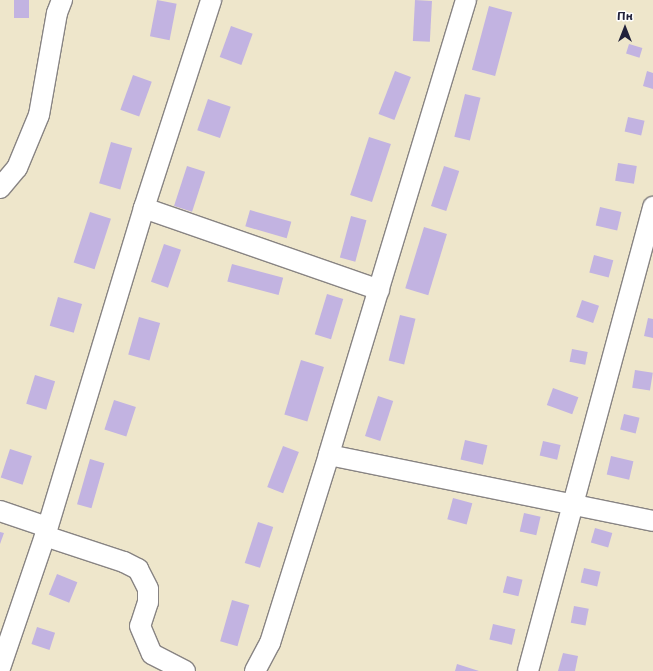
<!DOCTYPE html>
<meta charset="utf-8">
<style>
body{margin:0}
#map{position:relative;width:653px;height:671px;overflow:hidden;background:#eee6cb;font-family:"Playpen Sans",sans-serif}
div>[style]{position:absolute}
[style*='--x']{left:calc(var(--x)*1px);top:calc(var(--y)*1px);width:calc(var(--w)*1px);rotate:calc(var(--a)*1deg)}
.building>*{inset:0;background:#c2b3e1;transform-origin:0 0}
.roads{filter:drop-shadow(1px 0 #888483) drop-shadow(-1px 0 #888483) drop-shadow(0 1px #888483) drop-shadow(0 -1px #888483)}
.minor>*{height:20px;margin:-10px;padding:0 10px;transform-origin:10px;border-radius:10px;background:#fff}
span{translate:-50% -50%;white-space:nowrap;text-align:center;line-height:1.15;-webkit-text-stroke:3px #fff;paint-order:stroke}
.north{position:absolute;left:605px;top:8px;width:40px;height:40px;-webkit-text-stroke:3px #fff;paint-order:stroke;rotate:0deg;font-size:11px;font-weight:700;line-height:16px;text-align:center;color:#22223b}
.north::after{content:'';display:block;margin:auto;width:14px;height:18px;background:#22223b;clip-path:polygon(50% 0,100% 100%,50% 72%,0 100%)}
</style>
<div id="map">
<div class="building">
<i style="left:14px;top:0;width:15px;height:18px"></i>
<i style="left:157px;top:0;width:20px;height:37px;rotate:11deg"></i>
<i style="left:415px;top:0;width:17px;height:41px;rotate:3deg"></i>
<i style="left:489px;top:6px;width:24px;height:66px;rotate:15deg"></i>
<i style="left:231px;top:26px;width:23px;height:33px;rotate:20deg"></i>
<i style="left:629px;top:44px;width:14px;height:10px;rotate:17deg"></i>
<i style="left:395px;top:71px;width:17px;height:46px;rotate:21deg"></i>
<i style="clip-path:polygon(647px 71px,653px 73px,653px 89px,643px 86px)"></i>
<i style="left:133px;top:75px;width:20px;height:37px;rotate:20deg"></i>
<i style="left:465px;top:94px;width:16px;height:44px;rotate:14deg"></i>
<i style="left:208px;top:99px;width:24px;height:33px;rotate:19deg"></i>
<i style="left:628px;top:117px;width:17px;height:15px;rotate:13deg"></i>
<i style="left:369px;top:137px;width:23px;height:61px;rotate:18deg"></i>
<i style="left:111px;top:142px;width:22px;height:43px;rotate:16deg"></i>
<i style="left:618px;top:163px;width:19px;height:18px;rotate:9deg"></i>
<i style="left:187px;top:166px;width:19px;height:42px;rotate:18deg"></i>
<i style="left:444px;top:166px;width:16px;height:42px;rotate:18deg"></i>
<i style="left:600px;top:207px;width:22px;height:19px;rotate:13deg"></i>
<i style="left:250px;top:210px;width:43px;height:17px;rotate:16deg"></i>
<i style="left:90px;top:212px;width:22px;height:53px;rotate:18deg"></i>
<i style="left:351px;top:216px;width:16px;height:43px;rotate:15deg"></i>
<i style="left:424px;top:227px;width:24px;height:64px;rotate:17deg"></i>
<i style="left:164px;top:244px;width:18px;height:40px;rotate:19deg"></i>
<i style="left:594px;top:255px;width:20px;height:18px;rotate:15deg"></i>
<i style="left:232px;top:264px;width:53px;height:18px;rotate:15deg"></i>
<i style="left:327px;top:294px;width:17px;height:42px;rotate:17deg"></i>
<i style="left:58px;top:297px;width:25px;height:30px;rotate:16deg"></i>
<i style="left:582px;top:300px;width:18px;height:18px;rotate:19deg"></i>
<i style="left:400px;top:315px;width:16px;height:47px;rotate:14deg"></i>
<i style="left:139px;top:317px;width:22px;height:39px;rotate:16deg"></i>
<i style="clip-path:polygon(648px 318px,653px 319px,653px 338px,644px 336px)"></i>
<i style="left:572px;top:349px;width:16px;height:13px;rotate:11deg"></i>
<i style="left:301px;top:360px;width:24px;height:57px;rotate:17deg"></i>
<i style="left:635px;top:370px;width:18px;height:18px;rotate:9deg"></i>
<i style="left:35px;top:375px;width:21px;height:30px;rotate:17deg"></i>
<i style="left:553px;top:388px;width:27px;height:18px;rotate:20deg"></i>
<i style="left:378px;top:396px;width:16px;height:42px;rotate:18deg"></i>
<i style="left:114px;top:400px;width:23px;height:31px;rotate:18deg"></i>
<i style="left:624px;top:414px;width:16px;height:16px;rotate:14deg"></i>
<i style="left:465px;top:440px;width:23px;height:20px;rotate:13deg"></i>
<i style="left:543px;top:441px;width:18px;height:15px;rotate:13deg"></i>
<i style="left:283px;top:446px;width:17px;height:44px;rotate:21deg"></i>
<i style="left:10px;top:449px;width:23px;height:30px;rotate:18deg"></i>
<i style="left:611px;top:456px;width:23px;height:19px;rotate:13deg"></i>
<i style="left:90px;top:459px;width:15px;height:47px;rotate:16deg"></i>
<i style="left:453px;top:498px;width:20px;height:22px;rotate:15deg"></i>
<i style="left:524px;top:513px;width:17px;height:19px;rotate:13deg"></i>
<i style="left:258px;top:522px;width:16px;height:43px;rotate:18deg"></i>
<i style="left:595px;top:528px;width:18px;height:15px;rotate:16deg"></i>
<i style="clip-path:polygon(0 532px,4px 533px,0 544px)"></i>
<i style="left:584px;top:568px;width:17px;height:15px;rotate:13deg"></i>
<i style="left:57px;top:574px;width:22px;height:22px;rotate:22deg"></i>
<i style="left:507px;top:576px;width:16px;height:17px;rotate:14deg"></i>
<i style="left:232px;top:600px;width:18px;height:43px;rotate:16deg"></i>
<i style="left:574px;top:606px;width:15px;height:17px;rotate:11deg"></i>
<i style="left:493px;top:624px;width:23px;height:16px;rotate:13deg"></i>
<i style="left:37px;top:627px;width:19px;height:18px;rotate:18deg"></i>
<i style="clip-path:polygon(563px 653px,578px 656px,575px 671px,558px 671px)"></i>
<i style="clip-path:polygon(457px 664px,479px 671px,455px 671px)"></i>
</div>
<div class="roads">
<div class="minor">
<i style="--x:466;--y:0;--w:475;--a:106.8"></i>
<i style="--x:329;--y:455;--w:331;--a:11.5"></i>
<i style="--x:0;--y:188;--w:26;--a:-50"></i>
<i style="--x:17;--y:168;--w:57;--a:-67.5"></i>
<i style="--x:39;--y:115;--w:104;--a:-80"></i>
<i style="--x:57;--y:13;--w:14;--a:-69"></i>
<i style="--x:144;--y:208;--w:249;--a:19.2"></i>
<i style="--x:0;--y:511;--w:50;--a:18.8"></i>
<i style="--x:45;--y:536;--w:83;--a:18.2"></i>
<i style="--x:124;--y:562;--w:16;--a:27"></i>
<i style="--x:138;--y:569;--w:22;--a:63"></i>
<i style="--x:148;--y:589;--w:13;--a:90"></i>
<i style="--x:148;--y:602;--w:25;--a:108"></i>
<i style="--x:140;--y:626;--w:30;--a:67"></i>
<i style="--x:152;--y:654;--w:37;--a:27"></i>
<i style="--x:0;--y:668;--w:139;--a:-71.2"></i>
<i style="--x:45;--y:536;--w:343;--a:-73.2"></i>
<i style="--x:144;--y:208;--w:219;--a:-72.1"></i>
<i style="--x:255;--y:671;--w:32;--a:-62"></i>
<i style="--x:270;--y:643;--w:197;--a:-72.6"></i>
<i style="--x:528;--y:671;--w:481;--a:-74.9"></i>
</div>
</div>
<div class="north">Пн</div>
</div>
